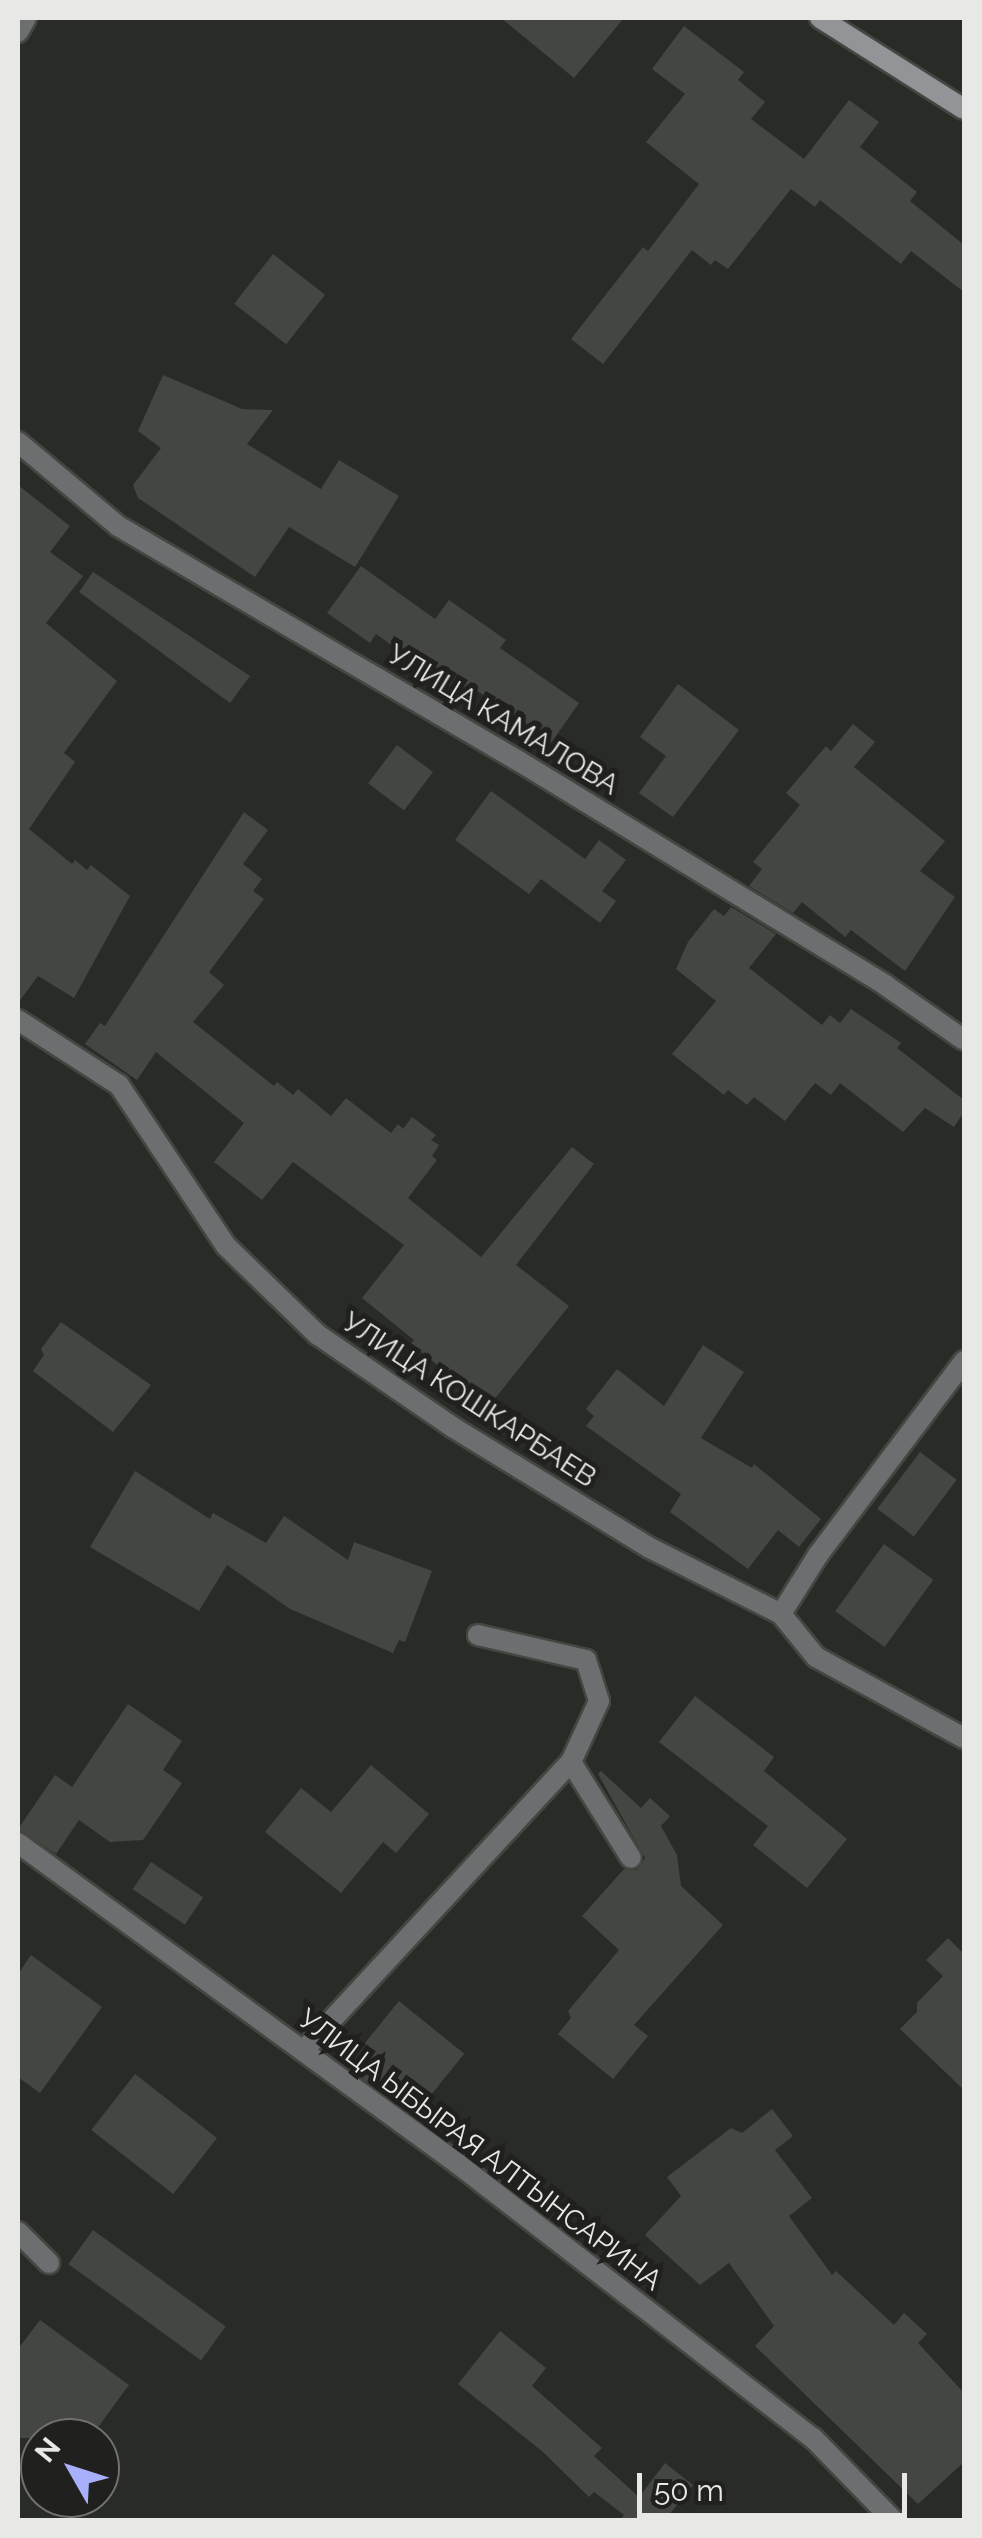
<!DOCTYPE html>
<meta charset="utf-8">
<style>
body{margin:0}
#map{position:relative;width:982px;height:2538px;overflow:hidden;background:#292b27;font-family:Raleway,sans-serif}
div>[style]{position:absolute}
[style*='--x']{left:calc(var(--x)*1px);top:calc(var(--y)*1px);width:calc(var(--w)*1px);rotate:calc(var(--a)*1deg)}
.building>*{inset:0;background:#444642;transform-origin:0 0}
.roads{filter:drop-shadow(2px 0 #444642) drop-shadow(-2px 0 #444642) drop-shadow(0 2px #444642) drop-shadow(0 -2px #444642)}
.street>*{height:20px;margin:-10px;padding:0 10px;transform-origin:10px;border-radius:10px;background:#6d6e6f}
.secondary>*{height:20px;margin:-10px;padding:0 10px;transform-origin:10px;border-radius:10px;background:#939497}
span{translate:-50% -50%;white-space:nowrap;text-align:center;line-height:1.15;-webkit-text-stroke:10px #20211e;paint-order:stroke}
.street-label{font-size:28px;color:#e8e9e6}
.frame{position:absolute;inset:0;border:20px solid #e8e9e6;pointer-events:none}
.north{position:absolute;left:20px;top:2418px;width:100px;height:100px;box-sizing:border-box;background:#20211e;border:2px solid #70716e;border-radius:50%;rotate:309deg;font-size:28px;font-weight:700;line-height:40px;text-align:center;color:#e8e9e6}
.north::after{content:'';display:block;margin:auto;width:35px;height:45px;background:#a8b0fc;clip-path:polygon(50% 0,100% 100%,50% 72%,0 100%)}
.scale{position:absolute;left:637px;top:2473px;width:270px;height:45px;box-sizing:border-box;border:5px solid #e8e9e6;border-top:0;padding-left:12px;font-size:30px;line-height:35px;white-space:nowrap;color:#e8e9e6;-webkit-text-stroke:8px #20211e;paint-order:stroke}
</style>
<div id="map">
<div class="building">
<i style="clip-path:polygon(501px 18px,624px 18px,574px 78px)"></i>
<i style="clip-path:polygon(684px 26px,744px 72px,738px 80px,765px 102px,751px 119px,804px 159px,849px 100px,879px 122px,860px 147px,917px 192px,910px 201px,964px 245px,964px 292px,911px 251px,901px 264px,820px 200px,815px 207px,791px 189px,728px 269px,715px 260px,711px 265px,692px 250px,603px 364px,571px 339px,643px 247px,648px 251px,699px 184px,646px 142px,685px 94px,652px 69px)"></i>
<i style="left:273px;top:254px;width:66px;height:63px;rotate:38deg"></i>
<i style="clip-path:polygon(163px 375px,242px 409px,273px 410px,247px 444px,321px 489px,339px 460px,399px 496px,355px 567px,289px 527px,255px 577px,138px 498px,133px 485px,161px 448px,138px 431px)"></i>
<i style="clip-path:polygon(18px 485px,70px 526px,50px 552px,83px 576px,46px 623px,117px 681px,64px 753px,75px 762px,29px 829px,72px 864px,75px 860px,87px 870px,91px 865px,130px 896px,74px 998px,38px 976px,18px 1003px)"></i>
<i style="clip-path:polygon(361px 566px,435px 619px,449px 600px,506px 640px,500px 648px,579px 703px,551px 743px,472px 687px,464px 697px,376px 634px,370px 643px,327px 613px)"></i>
<i style="clip-path:polygon(93px 572px,250px 676px,230px 703px,79px 592px)"></i>
<i style="clip-path:polygon(678px 684px,739px 730px,673px 817px,639px 793px,666px 756px,640px 737px)"></i>
<i style="clip-path:polygon(853px 724px,875px 742px,854px 767px,945px 841px,920px 871px,955px 897px,905px 971px,851px 930px,845px 937px,802px 902px,793px 913px,749px 886px,762px 869px,753px 862px,800px 805px,786px 793px,826px 746px,831px 751px)"></i>
<i style="left:397px;top:745px;width:45px;height:48px;rotate:37deg"></i>
<i style="clip-path:polygon(491px 791px,585px 859px,599px 840px,626px 860px,602px 891px,616px 901px,600px 923px,541px 879px,529px 894px,455px 840px)"></i>
<i style="clip-path:polygon(244px 812px,268px 830px,243px 864px,262px 879px,253px 891px,264px 899px,209px 972px,224px 985px,193px 1022px,274px 1086px,277px 1082px,293px 1095px,298px 1089px,331px 1116px,346px 1098px,391px 1133px,398px 1124px,403px 1129px,412px 1117px,436px 1135px,431px 1140px,439px 1145px,432px 1156px,437px 1160px,408px 1198px,481px 1257px,572px 1147px,594px 1164px,516px 1265px,569px 1306px,489px 1406px,411px 1344px,414px 1340px,362px 1298px,404px 1245px,293px 1162px,262px 1200px,214px 1162px,244px 1123px,156px 1052px,137px 1080px,85px 1044px,100px 1023px,105px 1026px)"></i>
<i style="clip-path:polygon(731px 907px,776px 934px,749px 968px,822px 1025px,830px 1015px,840px 1023px,851px 1009px,901px 1043px,897px 1048px,964px 1100px,964px 1112px,954px 1127px,925px 1108px,903px 1132px,840px 1083px,831px 1095px,815px 1083px,785px 1121px,754px 1097px,747px 1105px,728px 1090px,724px 1095px,672px 1054px,716px 1001px,676px 969px,688px 942px,714px 909px,724px 916px)"></i>
<i style="clip-path:polygon(61px 1322px,151px 1385px,113px 1432px,33px 1371px,44px 1355px,41px 1349px)"></i>
<i style="clip-path:polygon(703px 1345px,744px 1372px,701px 1438px,752px 1468px,754px 1464px,821px 1519px,799px 1547px,778px 1530px,748px 1569px,670px 1512px,681px 1494px,586px 1426px,594px 1416px,586px 1409px,617px 1369px,664px 1406px)"></i>
<i style="left:920px;top:1452px;width:46px;height:71px;rotate:37deg"></i>
<i style="clip-path:polygon(135px 1471px,210px 1519px,213px 1513px,266px 1543px,284px 1516px,348px 1560px,354px 1542px,432px 1571px,405px 1642px,399px 1640px,393px 1653px,290px 1609px,227px 1565px,199px 1611px,90px 1547px)"></i>
<i style="left:884px;top:1544px;width:61px;height:83px;rotate:36deg"></i>
<i style="clip-path:polygon(695px 1696px,774px 1757px,764px 1771px,847px 1839px,807px 1888px,753px 1845px,768px 1826px,659px 1742px)"></i>
<i style="clip-path:polygon(128px 1704px,182px 1741px,163px 1770px,182px 1783px,143px 1840px,110px 1842px,79px 1820px,56px 1854px,18px 1829px,55px 1775px,72px 1787px)"></i>
<i style="clip-path:polygon(371px 1765px,429px 1814px,396px 1853px,383px 1842px,341px 1893px,265px 1832px,301px 1788px,331px 1812px)"></i>
<i style="clip-path:polygon(601px 1771px,641px 1808px,650px 1798px,670px 1816px,661px 1826px,677px 1855px,681px 1886px,723px 1925px,634px 2025px,648px 2036px,613px 2079px,558px 2034px,571px 2018px,568px 2011px,619px 1950px,582px 1916px,624px 1869px,637px 1870px,645px 1858px,598px 1774px)"></i>
<i style="left:151px;top:1862px;width:63px;height:33px;rotate:34deg"></i>
<i style="clip-path:polygon(948px 1938px,964px 1954px,964px 2090px,900px 2029px,917px 2012px,917px 2003px,943px 1976px,926px 1960px)"></i>
<i style="clip-path:polygon(31px 1955px,102px 2007px,40px 2093px,18px 2077px,18px 1974px)"></i>
<i style="left:399px;top:2001px;width:84px;height:83px;rotate:39deg"></i>
<i style="left:135px;top:2074px;width:104px;height:71px;rotate:38deg"></i>
<i style="clip-path:polygon(772px 2109px,793px 2136px,775px 2150px,812px 2198px,789px 2216px,832px 2275px,836px 2271px,894px 2325px,904px 2313px,927px 2334px,918px 2343px,964px 2393px,964px 2462px,918px 2504px,755px 2346px,774px 2326px,729px 2263px,700px 2285px,645px 2235px,681px 2196px,667px 2177px,731px 2128px,742px 2133px)"></i>
<i style="left:93px;top:2230px;width:164px;height:42px;rotate:36deg"></i>
<i style="clip-path:polygon(40px 2320px,129px 2385px,90px 2438px,18px 2438px,18px 2349px)"></i>
<i style="clip-path:polygon(500px 2331px,546px 2368px,532px 2386px,602px 2448px,594px 2456px,639px 2497px,665px 2463px,693px 2485px,665px 2520px,620px 2520px,624px 2515px,594px 2492px,589px 2497px,543px 2452px,458px 2384px)"></i>
</div>
<div class="roads">
<div class="street">
<i style="--x:18;--y:32;--w:16;--a:-60"></i>
<i style="--x:18;--y:442;--w:131;--a:40"></i>
<i style="--x:118;--y:526;--w:463;--a:30.4"></i>
<i style="--x:517;--y:760;--w:431;--a:31.4"></i>
<i style="--x:885;--y:985;--w:96;--a:34.8"></i>
<i style="--x:18;--y:1020;--w:120;--a:32.8"></i>
<i style="--x:119;--y:1085;--w:193;--a:56.4"></i>
<i style="--x:226;--y:1246;--w:128;--a:44.1"></i>
<i style="--x:318;--y:1335;--w:165;--a:34.4"></i>
<i style="--x:454;--y:1428;--w:230;--a:31.5"></i>
<i style="--x:650;--y:1548;--w:147;--a:26.7"></i>
<i style="--x:781;--y:1614;--w:55;--a:50.9"></i>
<i style="--x:816;--y:1657;--w:169;--a:28.7"></i>
<i style="--x:781;--y:1614;--w:70;--a:-57.9"></i>
<i style="--x:818;--y:1555;--w:243;--a:-53"></i>
<i style="--x:571;--y:1762;--w:113;--a:58"></i>
<i style="--x:18;--y:1843;--w:545;--a:36.11"></i>
<i style="--x:458;--y:2164;--w:448;--a:37.7"></i>
<i style="--x:813;--y:2438;--w:115;--a:45.7"></i>
<i style="--x:303;--y:2051;--w:394;--a:-47.2"></i>
<i style="--x:571;--y:1762;--w:67;--a:-65.3"></i>
<i style="--x:599;--y:1701;--w:43;--a:-107.6"></i>
<i style="--x:586;--y:1660;--w:111;--a:-167"></i>
<i style="--x:18;--y:2232;--w:44;--a:45"></i>
</div>
<div class="secondary">
<i style="--x:820;--y:18;--w:170;--a:32.3"></i>
</div>
</div>
<div class="street-label">
<span style="left:503px;top:720px;rotate:31deg">УЛИЦА КАМАЛОВА</span>
<span style="left:469px;top:1400px;rotate:33deg">УЛИЦА КОШКАРБАЕВ</span>
<span style="left:480px;top:2150px;rotate:37deg">УЛИЦА ЫБЫРАЯ АЛТЫНСАРИНА</span>
</div>
<div class="frame"></div>
<div class="north">N</div>
<div class="scale">50 m</div>
</div>
